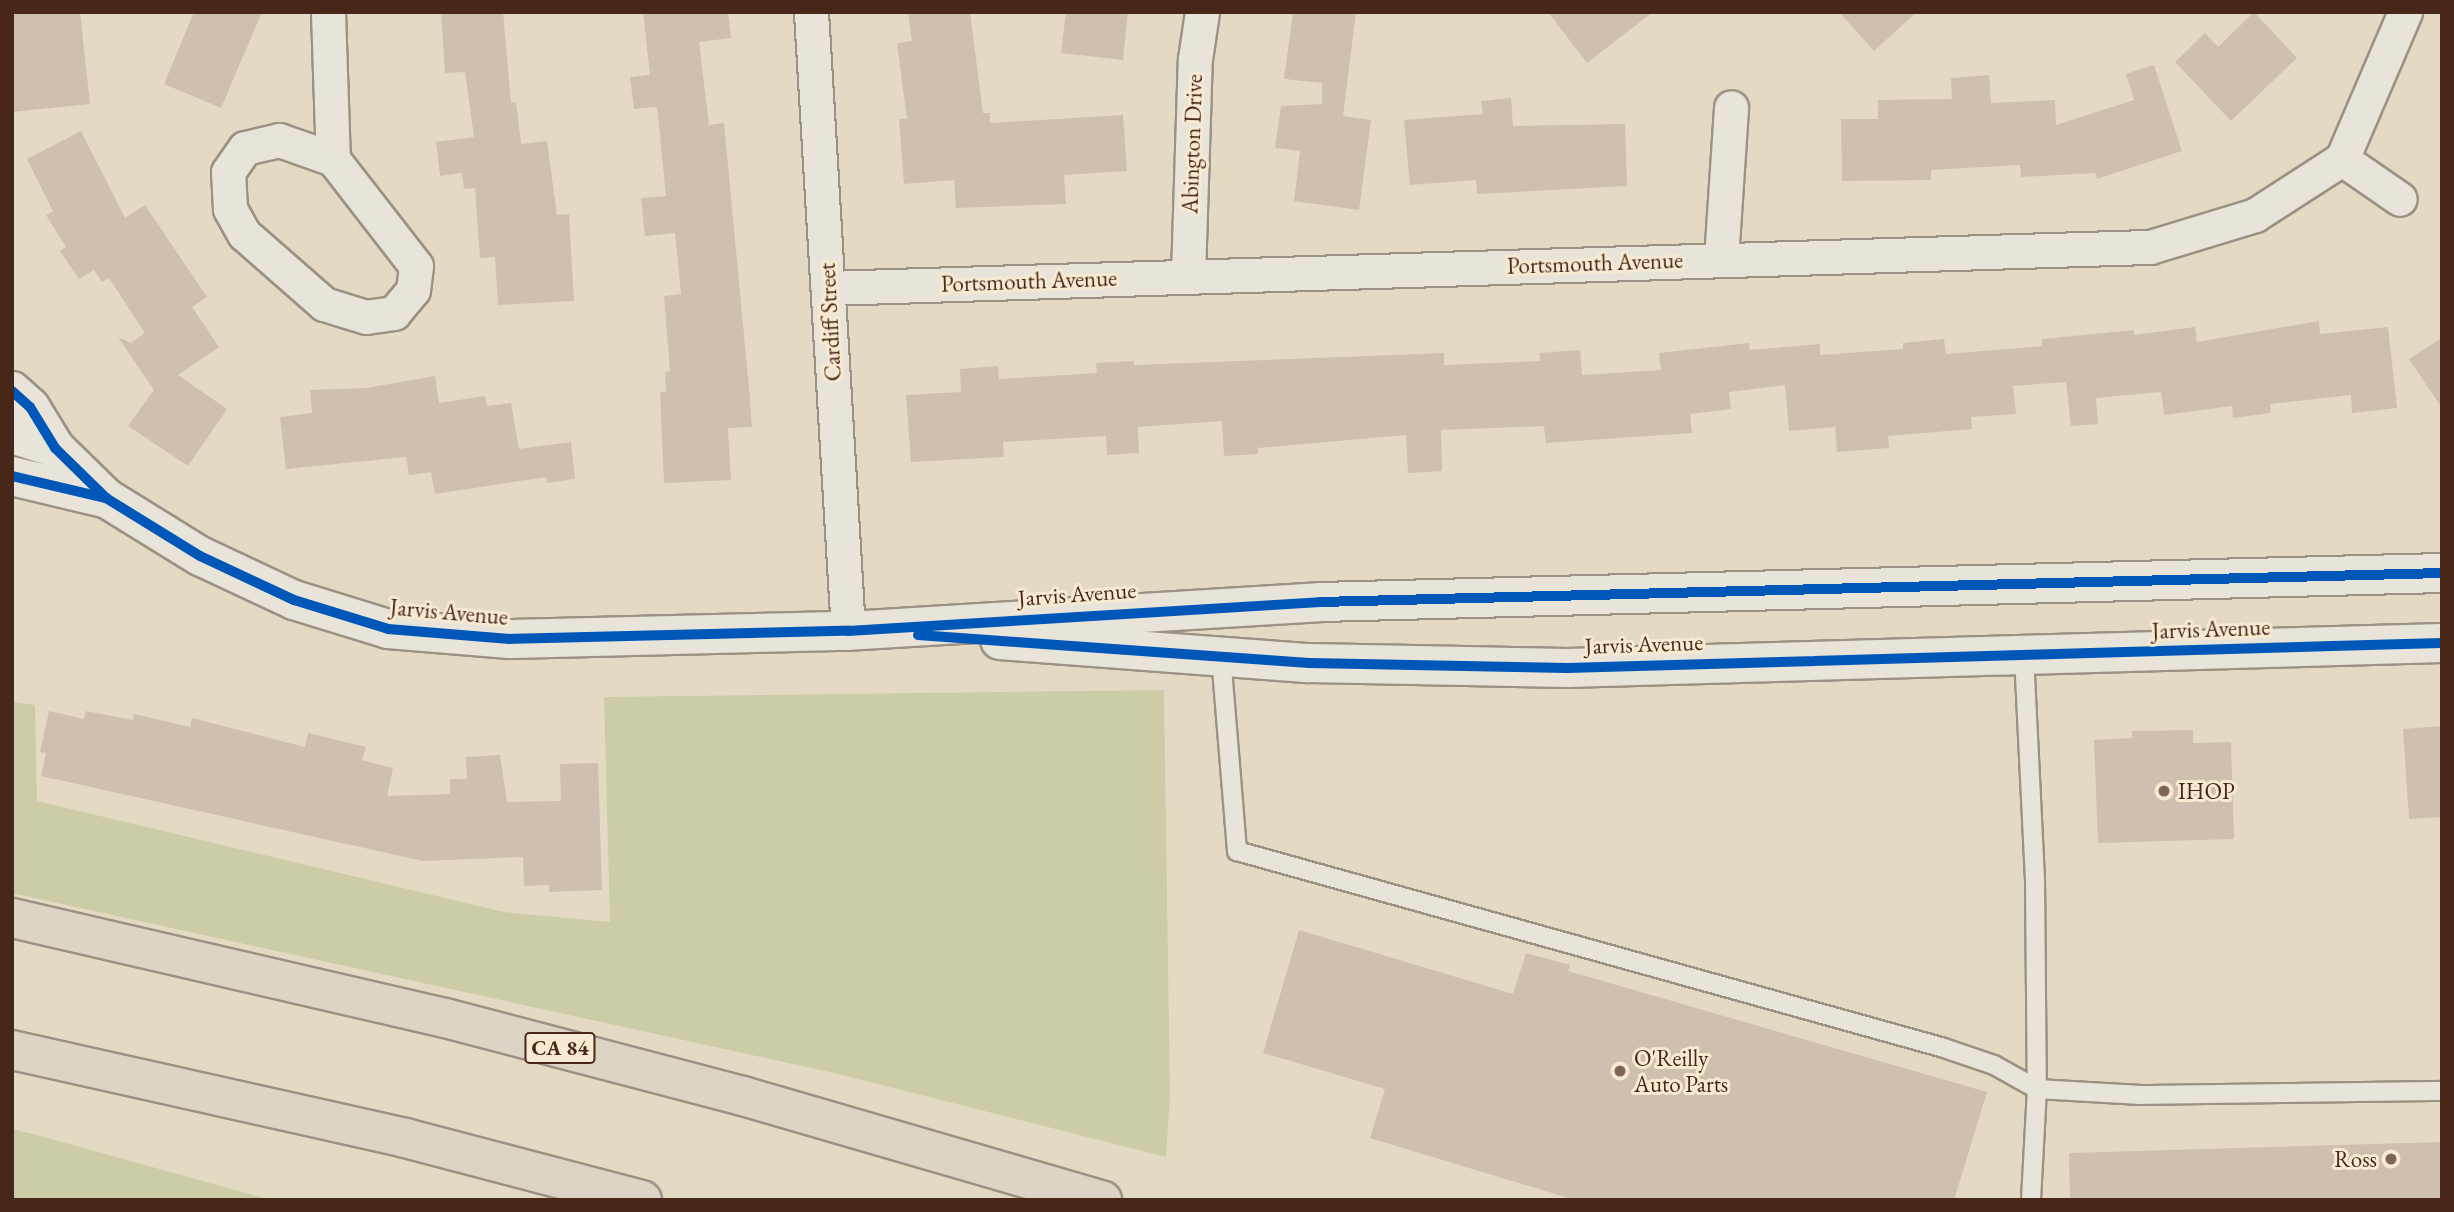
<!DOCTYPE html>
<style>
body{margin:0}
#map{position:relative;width:2454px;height:1212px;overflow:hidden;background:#e4dac3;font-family:"EB Garamond",serif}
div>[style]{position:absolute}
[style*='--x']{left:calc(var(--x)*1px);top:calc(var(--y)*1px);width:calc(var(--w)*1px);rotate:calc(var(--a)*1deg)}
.green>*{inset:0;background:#cccda7}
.building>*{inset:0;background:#cfbfaf}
.roads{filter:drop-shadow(2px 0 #9c9284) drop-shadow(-2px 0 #9c9284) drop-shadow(0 2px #9c9284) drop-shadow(0 -2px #9c9284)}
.lane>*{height:18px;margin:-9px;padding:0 9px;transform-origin:9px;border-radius:9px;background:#e9e4d9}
.street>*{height:33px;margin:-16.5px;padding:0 16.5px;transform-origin:16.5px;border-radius:16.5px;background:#e9e4d9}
.secondary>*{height:38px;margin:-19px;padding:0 19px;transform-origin:19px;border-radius:19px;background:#e9e4d9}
.highway>*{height:38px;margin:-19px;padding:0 19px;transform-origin:19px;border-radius:19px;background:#dcd4c4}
.cycleway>*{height:10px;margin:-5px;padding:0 5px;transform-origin:5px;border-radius:5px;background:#0057b8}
.dots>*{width:19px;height:19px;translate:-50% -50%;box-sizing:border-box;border:4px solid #f7ead0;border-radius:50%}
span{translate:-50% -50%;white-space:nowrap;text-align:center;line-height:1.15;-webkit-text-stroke:6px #f7ead0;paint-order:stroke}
.shield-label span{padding:2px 5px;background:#f7ead0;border:2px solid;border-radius:5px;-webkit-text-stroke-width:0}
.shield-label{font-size:21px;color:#482718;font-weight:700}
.street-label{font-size:23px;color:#482718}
.poi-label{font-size:23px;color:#482718}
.left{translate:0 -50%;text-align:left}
.right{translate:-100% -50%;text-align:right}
.frame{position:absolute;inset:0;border:14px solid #482718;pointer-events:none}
</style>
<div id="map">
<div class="green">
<i style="clip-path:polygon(1164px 690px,1170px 1096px,1166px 1157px,834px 1073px,12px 893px,12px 702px,35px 705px,37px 801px,504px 912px,610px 922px,604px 697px)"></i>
<i style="clip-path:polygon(12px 1129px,37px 1135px,271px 1200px,12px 1200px)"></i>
</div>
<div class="building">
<i style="clip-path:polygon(12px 12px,80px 12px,90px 104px,12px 112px)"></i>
<i style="clip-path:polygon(194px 12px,262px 12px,221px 108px,164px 84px)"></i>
<i style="clip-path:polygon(441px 12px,503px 12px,511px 103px,516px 102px,521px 144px,547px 141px,557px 215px,569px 214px,574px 301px,498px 305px,495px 257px,480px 258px,475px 188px,464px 189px,462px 173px,440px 176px,436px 142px,474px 137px,465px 72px,445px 73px)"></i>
<i style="clip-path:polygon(643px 12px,728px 12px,731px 38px,699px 42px,709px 125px,724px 123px,749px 388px,752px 427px,728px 428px,731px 480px,664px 483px,660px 392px,666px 392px,665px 372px,670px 371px,664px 296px,681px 294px,675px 233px,645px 236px,641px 198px,666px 196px,657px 107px,634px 109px,630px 77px,650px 75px)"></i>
<i style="clip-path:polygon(908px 12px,970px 12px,983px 113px,990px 113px,990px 123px,1123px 115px,1127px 171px,1064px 175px,1066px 204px,956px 208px,954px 180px,904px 184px,899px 119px,907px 119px,897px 43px,912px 41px)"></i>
<i style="clip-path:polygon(1066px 12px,1128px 12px,1123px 60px,1061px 53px)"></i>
<i style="clip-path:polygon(1293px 12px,1356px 12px,1343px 116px,1371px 120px,1359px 210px,1294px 201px,1300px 151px,1275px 148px,1281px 106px,1322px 104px,1322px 83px,1284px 79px)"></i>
<i style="clip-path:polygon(1548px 12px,1653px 12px,1587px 63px)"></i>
<i style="clip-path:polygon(1839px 12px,1917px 12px,1874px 51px)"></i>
<i style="clip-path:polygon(2254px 12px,2297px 58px,2231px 121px,2175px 62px,2205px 33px,2218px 47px)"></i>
<i style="clip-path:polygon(2154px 65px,2182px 151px,2097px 179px,2095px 173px,2021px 177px,2020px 165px,1931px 170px,1931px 180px,1842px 181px,1841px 119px,1878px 119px,1878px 100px,1952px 99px,1951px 78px,1989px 75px,1991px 103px,2055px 100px,2056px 125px,2134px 100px,2126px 74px)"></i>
<i style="clip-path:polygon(1511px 98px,1513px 126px,1625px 124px,1627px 186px,1477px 194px,1476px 180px,1410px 185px,1404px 120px,1483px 114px,1481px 101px)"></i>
<i style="clip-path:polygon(81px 131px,125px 218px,145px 205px,207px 297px,192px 307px,219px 347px,178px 375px,227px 409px,188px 466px,128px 426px,154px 390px,118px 337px,131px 343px,145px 333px,109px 278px,102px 282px,94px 270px,79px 279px,60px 251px,66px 247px,46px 215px,53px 211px,27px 159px)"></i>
<i style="clip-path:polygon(2319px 321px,2320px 334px,2388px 327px,2397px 408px,2352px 413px,2351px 395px,2270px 404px,2271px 413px,2233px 418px,2232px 406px,2164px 415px,2161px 392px,2096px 398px,2098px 424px,2071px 426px,2066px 382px,2013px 386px,2016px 414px,1971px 417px,1972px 429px,1888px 436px,1889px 448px,1837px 452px,1835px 427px,1789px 431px,1785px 385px,1729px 392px,1731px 409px,1690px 414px,1692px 433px,1546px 443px,1544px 426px,1441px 430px,1442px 471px,1408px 473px,1406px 435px,1258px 448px,1258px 454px,1224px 456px,1222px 421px,1138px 427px,1139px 453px,1107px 455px,1106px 436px,1003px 442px,1004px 457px,911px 462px,906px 395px,961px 392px,960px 369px,998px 366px,999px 379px,1097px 373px,1096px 363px,1134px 361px,1134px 365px,1444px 353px,1444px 365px,1540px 361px,1539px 353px,1580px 350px,1582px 375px,1661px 370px,1659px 353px,1749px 343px,1750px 350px,1820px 344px,1820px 355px,1903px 349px,1903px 343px,1944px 339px,1946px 354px,2042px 346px,2042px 339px,2134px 330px,2134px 335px,2195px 327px,2197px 342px)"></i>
<i style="clip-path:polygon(2442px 338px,2442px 408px,2409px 359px)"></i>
<i style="clip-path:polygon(435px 376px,439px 403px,485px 396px,487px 406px,511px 403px,519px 449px,571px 442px,575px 479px,547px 483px,546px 477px,435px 494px,431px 472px,409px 475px,406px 457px,286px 469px,280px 417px,312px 413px,310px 390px,366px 388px)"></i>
<i style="clip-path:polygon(49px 711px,84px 719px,86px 711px,133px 720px,134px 714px,190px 727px,192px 718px,305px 747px,308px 733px,366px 747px,362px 760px,393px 768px,387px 796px,450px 794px,450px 779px,467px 779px,466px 757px,500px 755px,507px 802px,561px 801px,560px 764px,598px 763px,602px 890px,549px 892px,549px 885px,524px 886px,523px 857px,423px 861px,41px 776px,46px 753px,40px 752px)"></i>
<i style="clip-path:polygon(2442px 726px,2442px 817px,2409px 819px,2403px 729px)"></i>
<i style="clip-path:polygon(2193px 730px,2193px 743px,2231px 742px,2234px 839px,2098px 843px,2094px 740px,2132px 738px,2132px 731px)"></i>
<i style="clip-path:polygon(1299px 930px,1513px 994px,1526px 953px,1570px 965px,1568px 971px,1987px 1092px,1954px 1200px,1575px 1200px,1370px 1138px,1385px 1089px,1263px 1053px)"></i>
<i style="clip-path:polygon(2442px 1142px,2442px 1200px,2070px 1200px,2069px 1153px)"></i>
</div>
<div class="roads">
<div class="lane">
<i style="--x:2024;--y:655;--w:224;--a:87.2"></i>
<i style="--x:2035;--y:879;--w:210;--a:89.5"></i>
<i style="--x:2037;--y:1089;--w:111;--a:93.1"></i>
<i style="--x:1221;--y:656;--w:196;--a:85.3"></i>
<i style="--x:1237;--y:851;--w:731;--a:15.56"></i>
<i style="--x:1941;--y:1047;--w:56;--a:18.8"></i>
<i style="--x:1994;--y:1065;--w:49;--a:29.2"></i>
<i style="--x:2037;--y:1089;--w:104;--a:3.3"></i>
<i style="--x:2141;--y:1095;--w:301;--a:-0.8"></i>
</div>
<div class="street">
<i style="--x:328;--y:12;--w:147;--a:88.1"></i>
<i style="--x:333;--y:159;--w:135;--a:52.2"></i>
<i style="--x:416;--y:266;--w:24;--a:97"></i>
<i style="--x:413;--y:290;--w:30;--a:130"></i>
<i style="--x:394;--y:313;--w:28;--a:172"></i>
<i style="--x:366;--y:317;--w:44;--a:-162.8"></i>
<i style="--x:324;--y:304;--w:106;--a:-138.8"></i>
<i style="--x:244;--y:234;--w:29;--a:-119"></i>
<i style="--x:230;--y:209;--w:37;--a:-93"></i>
<i style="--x:228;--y:172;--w:29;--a:-55"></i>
<i style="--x:245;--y:148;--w:35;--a:-13"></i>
<i style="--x:279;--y:140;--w:57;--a:19.4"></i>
<i style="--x:811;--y:12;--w:620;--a:86.58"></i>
<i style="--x:2342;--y:159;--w:160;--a:-66.8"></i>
<i style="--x:2342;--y:159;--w:70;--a:34.6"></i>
<i style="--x:1721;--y:259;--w:152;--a:-86.2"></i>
<i style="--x:1188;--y:276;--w:217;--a:-88.2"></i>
<i style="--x:1195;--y:59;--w:48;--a:-81.5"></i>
<i style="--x:828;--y:288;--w:1323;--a:-1.78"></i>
<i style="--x:2150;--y:247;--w:110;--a:-16.9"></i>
<i style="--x:2255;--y:215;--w:103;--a:-32.8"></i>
</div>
<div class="secondary">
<i style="--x:12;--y:391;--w:24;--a:42"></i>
<i style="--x:30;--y:407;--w:48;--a:58.6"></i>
<i style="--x:12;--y:434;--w:45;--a:18"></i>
<i style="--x:55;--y:448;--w:71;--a:44.4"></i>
<i style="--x:106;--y:498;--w:110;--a:31.7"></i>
<i style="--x:200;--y:556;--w:104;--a:25.1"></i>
<i style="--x:294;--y:600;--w:98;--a:17.1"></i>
<i style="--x:388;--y:629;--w:122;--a:4.7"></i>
<i style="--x:510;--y:639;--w:338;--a:-1.4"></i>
<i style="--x:848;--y:631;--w:473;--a:-3.5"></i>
<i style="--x:1320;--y:602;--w:1122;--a:-1.48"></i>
<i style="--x:12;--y:476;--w:95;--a:13.4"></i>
<i style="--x:1000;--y:640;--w:310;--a:4.3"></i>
<i style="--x:1309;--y:663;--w:258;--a:1.1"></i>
<i style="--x:1567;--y:668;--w:875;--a:-1.64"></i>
</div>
<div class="highway">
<i style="--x:12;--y:918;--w:444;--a:13"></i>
<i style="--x:445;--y:1018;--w:308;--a:14.7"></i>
<i style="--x:743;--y:1096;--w:374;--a:16.2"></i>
<i style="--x:12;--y:1050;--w:403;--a:12.6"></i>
<i style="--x:405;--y:1138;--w:245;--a:14.7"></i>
</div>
</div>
<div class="cycleway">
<i style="--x:12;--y:391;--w:24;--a:42"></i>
<i style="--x:30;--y:407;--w:48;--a:58.6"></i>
<i style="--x:55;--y:448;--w:71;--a:44.4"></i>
<i style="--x:106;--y:498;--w:110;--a:31.7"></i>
<i style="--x:200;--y:556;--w:104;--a:25.1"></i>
<i style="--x:294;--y:600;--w:98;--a:17.1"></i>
<i style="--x:388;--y:629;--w:122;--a:4.7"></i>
<i style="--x:510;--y:639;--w:338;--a:-1.4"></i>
<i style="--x:848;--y:631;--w:473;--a:-3.5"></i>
<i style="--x:1320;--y:602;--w:1122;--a:-1.48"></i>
<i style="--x:12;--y:476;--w:97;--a:13.2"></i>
<i style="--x:918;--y:635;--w:392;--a:4.1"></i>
<i style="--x:1309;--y:663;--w:258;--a:1.1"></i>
<i style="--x:1567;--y:668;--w:875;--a:-1.64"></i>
</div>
<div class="dots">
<i style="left:2164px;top:791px;background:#7f6654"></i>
<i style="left:1620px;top:1071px;background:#7f6654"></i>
<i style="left:2391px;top:1159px;background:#7f6654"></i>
</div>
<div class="shield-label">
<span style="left:560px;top:1048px">CA 84</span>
</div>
<div class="street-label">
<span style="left:1192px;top:144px;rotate:-88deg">Abington Drive</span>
<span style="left:1595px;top:263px;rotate:-2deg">Portsmouth Avenue</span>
<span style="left:1029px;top:281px;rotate:-2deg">Portsmouth Avenue</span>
<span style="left:830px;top:322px;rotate:-93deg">Cardiff Street</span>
<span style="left:1077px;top:594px;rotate:-4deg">Jarvis Avenue</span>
<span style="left:449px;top:612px;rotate:5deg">Jarvis Avenue</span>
<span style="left:2211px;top:629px;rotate:-2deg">Jarvis Avenue</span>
<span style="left:1644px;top:644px;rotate:-2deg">Jarvis Avenue</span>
</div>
<div class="poi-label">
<span class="left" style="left:2178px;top:791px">IHOP</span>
<span class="left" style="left:1634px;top:1071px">O'Reilly<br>Auto Parts</span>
<span class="right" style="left:2377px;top:1159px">Ross</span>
</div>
<div class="frame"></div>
</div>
